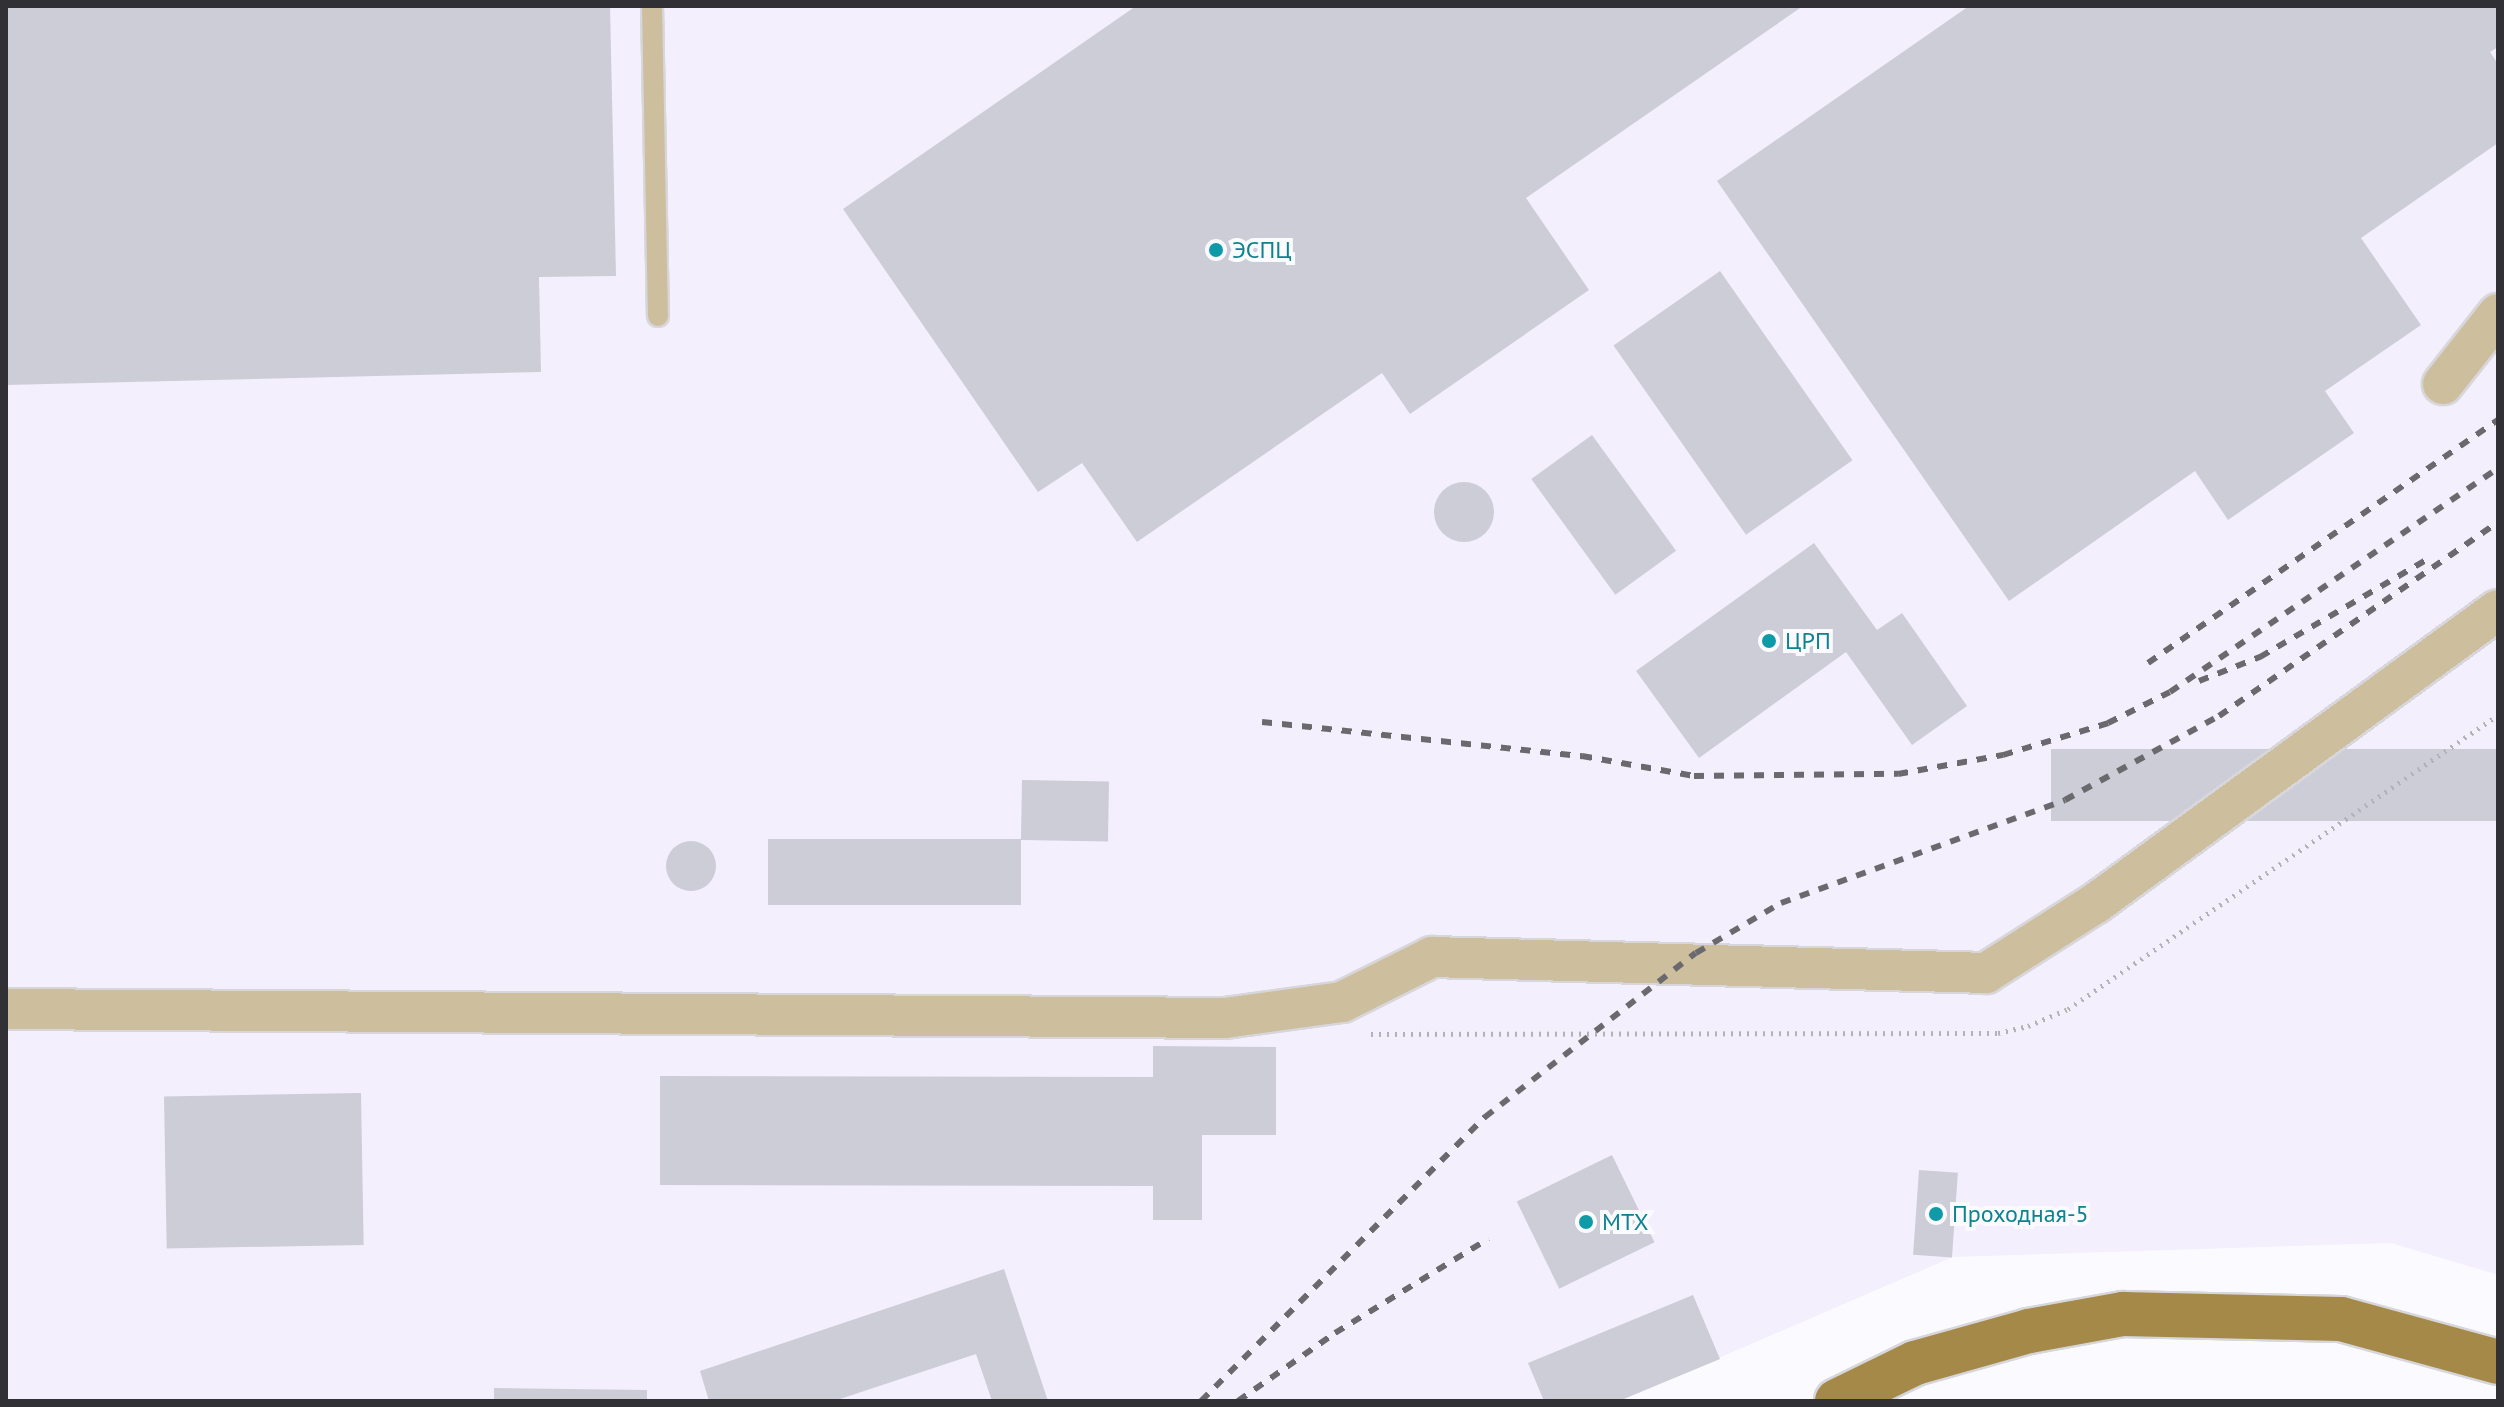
<!DOCTYPE html>
<meta charset="utf-8">
<style>
body{margin:0}
#map{position:relative;width:2504px;height:1407px;overflow:hidden;background:#fbfbff;font-family:"PT Sans",sans-serif}
div>[style]{position:absolute}
[style*='--x']{left:calc(var(--x)*1px);top:calc(var(--y)*1px);width:calc(var(--w)*1px);rotate:calc(var(--a)*1deg)}
.industrial>*{inset:0;background:#f4effc}
.building>*{inset:0;background:#cdcdd7;transform-origin:0 0}
.round{border-radius:50%}
.path>*{height:5px;margin-top:-2.5px;transform-origin:0;background:repeating-linear-gradient(90deg,#b3b3b7 0 2px,transparent 0 8px)}
.roads{filter:drop-shadow(2px 0 #d7d7db) drop-shadow(-2px 0 #d7d7db) drop-shadow(0 2px #d7d7db) drop-shadow(0 -2px #d7d7db)}
.service>*{height:20px;margin:-10px;padding:0 10px;transform-origin:10px;border-radius:10px;background:#cdbe9d}
.minor>*{height:40px;margin:-20px;padding:0 20px;transform-origin:20px;border-radius:20px;background:#cdbe9d}
.primary>*{height:44px;margin:-22px;padding:0 22px;transform-origin:22px;border-radius:22px;background:#a48949}
.rail>*{height:6px;margin-top:-3px;transform-origin:0;background:repeating-linear-gradient(90deg,#6a6a6e 0 10px,transparent 0 20px)}
.dots>*{width:22px;height:22px;translate:-50% -50%;box-sizing:border-box;border:4px solid #fbfbff;border-radius:50%}
span{translate:-50% -50%;white-space:nowrap;text-align:center;line-height:1.15;-webkit-text-stroke:8px #fbfbff;paint-order:stroke}
.culture-label{font-size:24px;color:#0d838f}
.left{translate:0 -50%;text-align:left}
.frame{position:absolute;inset:0;border:8px solid #313135;pointer-events:none}
</style>
<div id="map">
<div class="industrial">
<i style="clip-path:polygon(6px 6px,2498px 6px,2498px 1275px,2391px 1243px,1953px 1257px,1619px 1401px,6px 1401px)"></i>
</div>
<div class="building">
<i style="clip-path:polygon(6px 6px,610px 6px,616px 276px,539px 277px,541px 372px,6px 385px)"></i>
<i style="clip-path:polygon(1136px 6px,1803px 6px,1526px 198px,1589px 290px,1410px 414px,1382px 373px,1137px 542px,1082px 463px,1038px 492px,843px 209px)"></i>
<i style="clip-path:polygon(1969px 6px,2498px 6px,2498px 47px,2490px 52px,2498px 64px,2498px 143px,2361px 238px,2421px 325px,2325px 391px,2354px 433px,2228px 520px,2195px 471px,2009px 601px,1717px 181px)"></i>
<i style="left:1720px;top:271px;width:231px;height:130px;rotate:55deg"></i>
<i style="left:1592px;top:435px;width:143px;height:75px;rotate:54deg"></i>
<i class="round" style="left:1434px;top:482px;width:60px;height:60px"></i>
<i style="clip-path:polygon(1814px 543px,1877px 630px,1902px 613px,1967px 706px,1912px 745px,1846px 652px,1699px 758px,1636px 671px)"></i>
<i style="left:2498px;top:749px;width:72px;height:447px;rotate:90deg"></i>
<i style="left:1022px;top:780px;width:87px;height:60px;rotate:1deg"></i>
<i style="left:768px;top:839px;width:253px;height:66px"></i>
<i class="round" style="left:666px;top:841px;width:50px;height:50px"></i>
<i style="clip-path:polygon(1153px 1046px,1276px 1047px,1276px 1135px,1202px 1135px,1202px 1220px,1153px 1220px,1153px 1186px,660px 1185px,660px 1076px,1153px 1077px)"></i>
<i style="left:361px;top:1093px;width:152px;height:197px;rotate:89deg"></i>
<i style="left:1612px;top:1155px;width:97px;height:106px;rotate:64deg"></i>
<i style="left:1919px;top:1170px;width:39px;height:85px;rotate:4deg"></i>
<i style="clip-path:polygon(1004px 1269px,1048px 1401px,992px 1401px,976px 1354px,834px 1401px,709px 1401px,700px 1371px)"></i>
<i style="clip-path:polygon(1693px 1295px,1720px 1359px,1619px 1401px,1544px 1401px,1528px 1363px)"></i>
<i style="clip-path:polygon(494px 1388px,647px 1390px,647px 1401px,494px 1401px)"></i>
</div>
<div class="path">
<i style="--x:1371;--y:1034;--w:627;--a:-0.09"></i>
<i style="--x:1998;--y:1033;--w:31;--a:-13"></i>
<i style="--x:2028;--y:1026;--w:43;--a:-23"></i>
<i style="--x:2068;--y:1009;--w:521;--a:-34.36"></i>
</div>
<div class="roads">
<div class="service">
<i style="--x:652;--y:6;--w:310;--a:88.9"></i>
</div>
<div class="minor">
<i style="--x:2443;--y:384;--w:89;--a:-51.8"></i>
<i style="--x:6;--y:1009;--w:1219;--a:0.42"></i>
<i style="--x:1225;--y:1018;--w:118;--a:-7.8"></i>
<i style="--x:1342;--y:1002;--w:101;--a:-26.6"></i>
<i style="--x:1432;--y:957;--w:554;--a:1.65"></i>
<i style="--x:1986;--y:973;--w:130;--a:-32.5"></i>
<i style="--x:2096;--y:903;--w:497;--a:-36.1"></i>
</div>
<div class="primary">
<i style="--x:1837;--y:1401;--w:87;--a:-26"></i>
<i style="--x:1915;--y:1363;--w:118;--a:-15.7"></i>
<i style="--x:2029;--y:1331;--w:96;--a:-10.3"></i>
<i style="--x:2123;--y:1314;--w:218;--a:1.3"></i>
<i style="--x:2341;--y:1319;--w:163;--a:15.3"></i>
</div>
</div>
<div class="rail">
<i style="--x:2148;--y:663;--w:426;--a:-34.8"></i>
<i style="--x:2199;--y:681;--w:66;--a:-21.5"></i>
<i style="--x:2260;--y:657;--w:198;--a:-30.3"></i>
<i style="--x:1262;--y:722;--w:322;--a:6.1"></i>
<i style="--x:1582;--y:756;--w:114;--a:10.1"></i>
<i style="--x:1694;--y:776;--w:204;--a:-0.6"></i>
<i style="--x:1898;--y:774;--w:107;--a:-10.3"></i>
<i style="--x:2003;--y:755;--w:110;--a:-16.9"></i>
<i style="--x:2108;--y:723;--w:69;--a:-26.6"></i>
<i style="--x:2170;--y:692;--w:397;--a:-34.3"></i>
<i style="--x:1201;--y:1401;--w:402;--a:-45"></i>
<i style="--x:1485;--y:1117;--w:267;--a:-37.9"></i>
<i style="--x:1696;--y:953;--w:99;--a:-30.5"></i>
<i style="--x:1781;--y:903;--w:302;--a:-19.9"></i>
<i style="--x:2065;--y:800;--w:175;--a:-28.6"></i>
<i style="--x:2219;--y:716;--w:340;--a:-34.8"></i>
<i style="--x:1238;--y:1401;--w:118;--a:-35"></i>
<i style="--x:1335;--y:1333;--w:180;--a:-31.6"></i>
</div>
<div class="dots">
<i style="left:1216px;top:250px;background:#0f9aa8"></i>
<i style="left:1769px;top:641px;background:#0f9aa8"></i>
<i style="left:1936px;top:1214px;background:#0f9aa8"></i>
<i style="left:1586px;top:1222px;background:#0f9aa8"></i>
</div>
<div class="culture-label">
<span class="left" style="left:1232px;top:250px">ЭСПЦ</span>
<span class="left" style="left:1785px;top:641px">ЦРП</span>
<span class="left" style="left:1952px;top:1214px">Проходная-5</span>
<span class="left" style="left:1602px;top:1222px">МТХ</span>
</div>
<div class="frame"></div>
</div>
